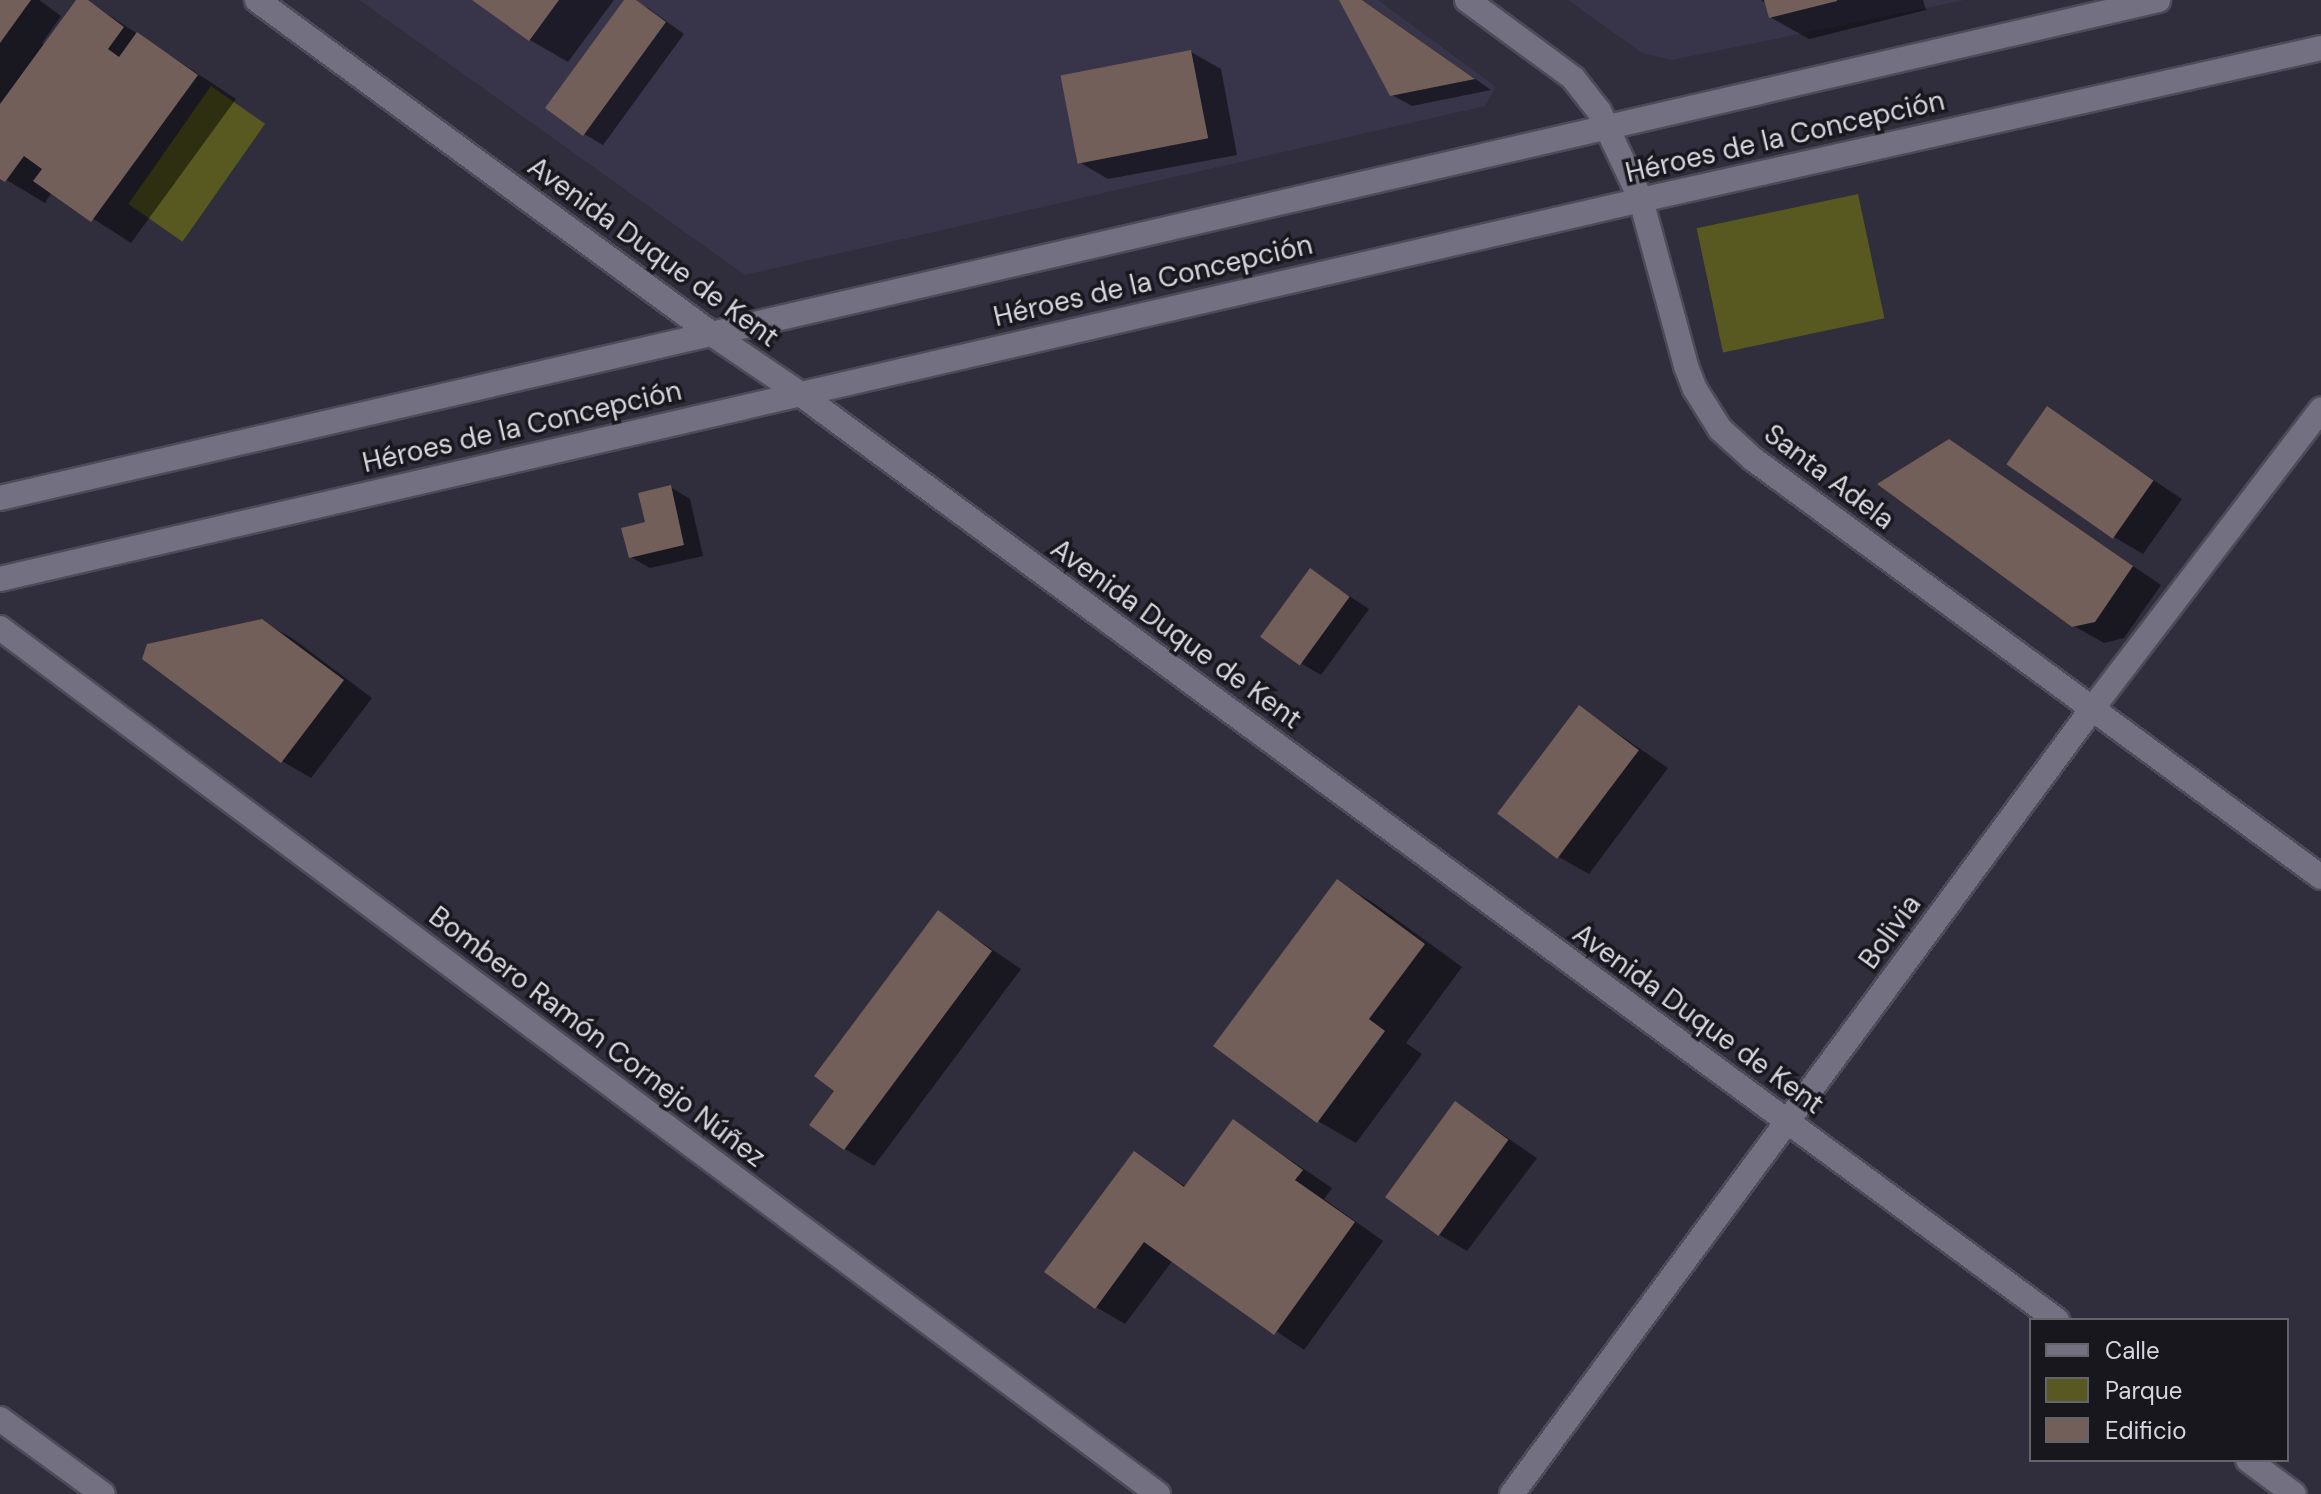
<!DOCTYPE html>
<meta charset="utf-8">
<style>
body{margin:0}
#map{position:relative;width:2321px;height:1494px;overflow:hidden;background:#302d3c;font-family:"DM Sans",sans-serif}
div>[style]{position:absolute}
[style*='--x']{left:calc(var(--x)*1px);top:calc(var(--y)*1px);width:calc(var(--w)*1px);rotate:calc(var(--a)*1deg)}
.built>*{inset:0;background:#383449}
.green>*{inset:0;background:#575920;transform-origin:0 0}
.shadow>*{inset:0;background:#0007}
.building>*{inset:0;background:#725f59;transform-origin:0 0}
.roads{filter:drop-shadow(2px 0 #4e4b58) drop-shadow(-2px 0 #4e4b58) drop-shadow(0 2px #4e4b58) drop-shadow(0 -2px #4e4b58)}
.street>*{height:24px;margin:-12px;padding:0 12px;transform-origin:12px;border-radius:12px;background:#727081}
span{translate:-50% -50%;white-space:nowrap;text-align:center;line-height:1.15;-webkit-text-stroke:7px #18171d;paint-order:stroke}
.street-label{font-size:28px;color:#d8d7e0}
.legend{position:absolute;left:2029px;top:1318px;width:260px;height:144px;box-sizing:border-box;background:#18171d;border:2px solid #65646b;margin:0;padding:10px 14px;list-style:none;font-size:24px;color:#d8d7e0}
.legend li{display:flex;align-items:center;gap:16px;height:40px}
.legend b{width:40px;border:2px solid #65646b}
</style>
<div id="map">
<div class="built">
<i style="clip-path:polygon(359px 0,1378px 0,1496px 87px,1485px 106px,745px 275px)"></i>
<i style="clip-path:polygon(1568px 0,1965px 0,1672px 60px,1642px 53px)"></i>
</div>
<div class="green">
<i style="left:211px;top:86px;width:66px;height:144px;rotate:35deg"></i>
<i style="left:1858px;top:194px;width:127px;height:165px;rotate:78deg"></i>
</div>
<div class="shadow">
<i style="clip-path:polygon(0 0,39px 0,61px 16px,42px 43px,45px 46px,78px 0,86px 0,236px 99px,131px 243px,52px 192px,45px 203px,0 176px)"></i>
<i style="clip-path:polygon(476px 0,614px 0,568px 62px,530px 40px)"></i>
<i style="clip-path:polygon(627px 0,648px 8px,684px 34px,603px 145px,584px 134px)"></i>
<i style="clip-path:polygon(1362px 0,1368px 4px,1491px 90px,1412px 106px,1392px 95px)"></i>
<i style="clip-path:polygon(1761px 0,1923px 0,1926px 10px,1809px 39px,1770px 17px,1767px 4px)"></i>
<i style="clip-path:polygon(1191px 52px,1221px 69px,1237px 155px,1108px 179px,1079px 162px)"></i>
<i style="clip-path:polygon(2047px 409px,2182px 499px,2143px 554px,2114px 537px)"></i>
<i style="clip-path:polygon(1949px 441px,2161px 585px,2124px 638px,2104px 643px,2074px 626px)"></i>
<i style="clip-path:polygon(670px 487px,690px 499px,703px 556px,650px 568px,631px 557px)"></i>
<i style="clip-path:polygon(1311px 571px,1369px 609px,1321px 675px,1302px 664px)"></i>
<i style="clip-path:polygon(261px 621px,292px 638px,372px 698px,311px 778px,282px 761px)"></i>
<i style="clip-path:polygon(1579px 707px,1668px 768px,1589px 874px,1559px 857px)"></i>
<i style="clip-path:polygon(1337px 881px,1375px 904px,1462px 967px,1406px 1043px,1422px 1054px,1356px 1143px,1318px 1121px)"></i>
<i style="clip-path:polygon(938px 913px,1021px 969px,874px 1166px,845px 1149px,837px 1090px)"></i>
<i style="clip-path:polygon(1456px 1103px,1537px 1158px,1467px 1251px,1438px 1234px)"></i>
<i style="clip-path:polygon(1234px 1122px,1332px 1188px,1324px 1199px,1383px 1241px,1304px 1350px,1173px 1260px,1125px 1324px,1096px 1307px,1135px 1154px,1186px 1187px)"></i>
</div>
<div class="building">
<i style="clip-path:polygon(0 0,31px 0,0 43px)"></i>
<i style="clip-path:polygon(76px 0,88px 0,124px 27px,108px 49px,119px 57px,137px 32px,198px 75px,91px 222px,33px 181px,42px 169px,24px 156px,5px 182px,0 179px,0 104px)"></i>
<i style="clip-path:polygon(472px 0,559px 0,529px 41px)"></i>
<i style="clip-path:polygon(624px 0,636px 0,666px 22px,583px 136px,545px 108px)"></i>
<i style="clip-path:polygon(1339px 0,1362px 0,1475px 79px,1390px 96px)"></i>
<i style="clip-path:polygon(1764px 0,1837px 0,1837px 1px,1769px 18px)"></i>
<i style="left:1191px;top:50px;width:90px;height:133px;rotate:79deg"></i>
<i style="left:2047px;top:406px;width:130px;height:71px;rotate:35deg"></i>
<i style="clip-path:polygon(1949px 439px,2133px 566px,2095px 622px,2072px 627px,1877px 484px)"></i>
<i style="clip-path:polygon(671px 485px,684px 545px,629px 558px,621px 528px,645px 522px,638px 493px)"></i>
<i style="left:1310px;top:568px;width:49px;height:85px;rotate:36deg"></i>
<i style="clip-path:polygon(262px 619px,344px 680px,281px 763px,142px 659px,147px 644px)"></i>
<i style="left:1579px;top:705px;width:75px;height:136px;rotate:37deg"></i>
<i style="clip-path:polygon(1337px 879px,1425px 944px,1369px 1019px,1385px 1031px,1317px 1123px,1213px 1046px)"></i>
<i style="clip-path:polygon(938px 910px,992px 951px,844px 1150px,809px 1125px,834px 1091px,814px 1076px)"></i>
<i style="left:1455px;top:1101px;width:66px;height:119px;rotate:36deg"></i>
<i style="clip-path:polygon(1233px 1119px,1303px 1170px,1295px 1180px,1355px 1222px,1274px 1335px,1144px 1242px,1095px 1309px,1044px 1272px,1134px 1151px,1184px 1187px)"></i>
</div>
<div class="roads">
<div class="street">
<i style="--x:257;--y:0;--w:564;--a:36.28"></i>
<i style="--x:712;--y:334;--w:105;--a:34.1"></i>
<i style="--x:799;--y:393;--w:1563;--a:36.39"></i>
<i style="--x:1467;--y:0;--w:132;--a:36.3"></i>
<i style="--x:1573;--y:78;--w:42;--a:51.8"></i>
<i style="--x:1599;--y:111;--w:98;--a:64.7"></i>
<i style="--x:1641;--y:200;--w:172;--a:74.8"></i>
<i style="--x:1686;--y:366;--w:25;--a:69"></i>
<i style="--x:1695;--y:389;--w:47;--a:58"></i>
<i style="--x:1720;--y:429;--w:45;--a:42.3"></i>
<i style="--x:1753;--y:459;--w:705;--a:36.35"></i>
<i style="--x:0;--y:498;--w:2215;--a:-12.99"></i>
<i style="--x:0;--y:579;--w:1684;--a:-13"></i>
<i style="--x:1641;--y:200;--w:697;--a:-12.6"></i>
<i style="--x:0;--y:628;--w:1446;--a:36.79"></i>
<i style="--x:0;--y:1419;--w:127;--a:36.1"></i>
<i style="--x:2248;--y:1460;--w:57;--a:36.5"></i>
<i style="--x:1512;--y:1494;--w:976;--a:-53.54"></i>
<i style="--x:2092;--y:709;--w:377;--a:-52.6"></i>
</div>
</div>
<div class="street-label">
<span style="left:1785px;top:137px;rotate:-13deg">Héroes de la Concepción</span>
<span style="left:653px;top:252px;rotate:36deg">Avenida Duque de Kent</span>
<span style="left:1153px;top:281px;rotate:-13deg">Héroes de la Concepción</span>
<span style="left:522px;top:427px;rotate:-13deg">Héroes de la Concepción</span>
<span style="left:1829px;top:477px;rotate:37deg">Santa Adela</span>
<span style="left:1176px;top:634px;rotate:36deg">Avenida Duque de Kent</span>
<span style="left:1890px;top:932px;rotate:-54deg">Bolivia</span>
<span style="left:1698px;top:1019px;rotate:36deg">Avenida Duque de Kent</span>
<span style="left:597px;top:1037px;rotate:37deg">Bombero Ramón Cornejo Núñez</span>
</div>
<ul class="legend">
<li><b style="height:10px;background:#727081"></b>Calle</li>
<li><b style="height:22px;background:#575920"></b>Parque</li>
<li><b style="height:22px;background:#725f59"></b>Edificio</li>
</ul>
</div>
